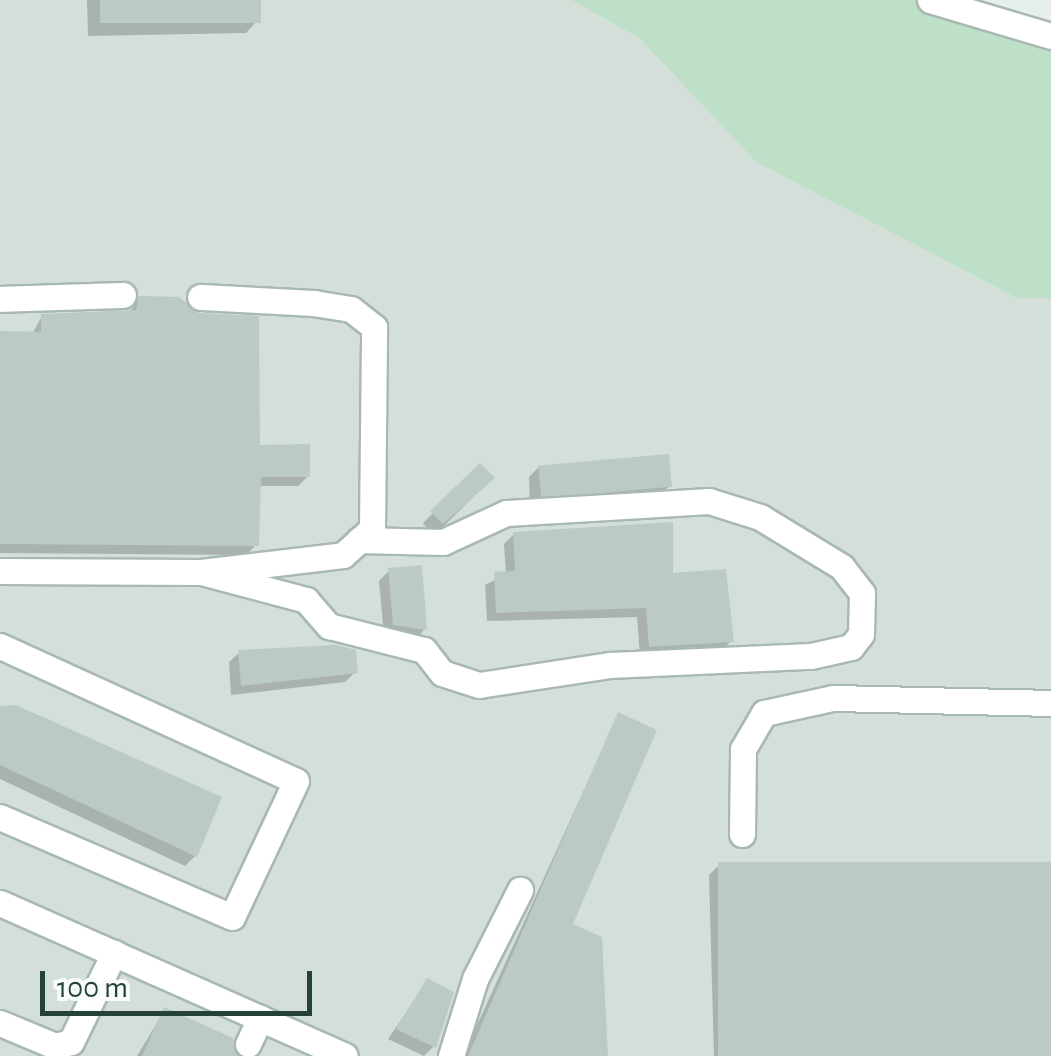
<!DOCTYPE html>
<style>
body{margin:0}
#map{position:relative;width:1051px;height:1056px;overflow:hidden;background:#e6efeb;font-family:"Alegreya Sans",sans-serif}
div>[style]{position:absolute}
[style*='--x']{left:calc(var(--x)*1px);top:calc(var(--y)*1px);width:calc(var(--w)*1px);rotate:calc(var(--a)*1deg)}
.built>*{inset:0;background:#d4dfda}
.green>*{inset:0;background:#bfe0c8}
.shadow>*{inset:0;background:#0003;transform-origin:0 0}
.building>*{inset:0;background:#bbcac4;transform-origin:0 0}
.roads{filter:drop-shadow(2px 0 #a8b8b2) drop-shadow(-2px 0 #a8b8b2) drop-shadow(0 2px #a8b8b2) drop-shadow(0 -2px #a8b8b2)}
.minor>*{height:25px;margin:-12.5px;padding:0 12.5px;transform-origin:12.5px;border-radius:12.5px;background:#fff}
span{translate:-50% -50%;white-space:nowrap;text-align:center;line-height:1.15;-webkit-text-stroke:9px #f7fbf9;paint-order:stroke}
.scale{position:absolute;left:40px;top:971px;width:272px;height:45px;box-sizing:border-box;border:5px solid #24423a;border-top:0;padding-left:12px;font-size:30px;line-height:35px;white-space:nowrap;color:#24423a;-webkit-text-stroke:8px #f7fbf9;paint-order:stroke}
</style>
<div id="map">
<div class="built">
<i style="clip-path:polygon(0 0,571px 0,639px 38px,756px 162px,1017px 298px,1051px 298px,1051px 1056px,0 1056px)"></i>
</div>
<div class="green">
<i style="clip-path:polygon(571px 0,930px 0,1051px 36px,1051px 298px,1017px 298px,756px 162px,639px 38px)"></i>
</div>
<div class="shadow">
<i style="clip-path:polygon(87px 0,259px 0,259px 19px,246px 33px,88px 36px)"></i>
<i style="clip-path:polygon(140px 298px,258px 447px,308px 476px,298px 486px,258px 486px,256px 545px,246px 555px,0 553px,0 334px,32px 334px,42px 316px,129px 313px)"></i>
<i style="left:480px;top:466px;width:17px;height:81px;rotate:45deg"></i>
<i style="clip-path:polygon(539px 467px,669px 486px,659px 496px,530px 504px,529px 477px)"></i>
<i style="clip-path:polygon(514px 534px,671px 576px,731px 641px,721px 651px,640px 656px,637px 617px,487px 621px,485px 585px,506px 574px,504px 544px)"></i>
<i style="clip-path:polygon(389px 571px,425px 629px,415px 639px,384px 635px,379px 581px)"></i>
<i style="clip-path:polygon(239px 653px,355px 672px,345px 682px,231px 695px,229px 662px)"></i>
<i style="clip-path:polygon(0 706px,219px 799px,195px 856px,185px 866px,0 779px)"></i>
<i style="clip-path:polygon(618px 715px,570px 925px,605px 1056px,463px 1056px)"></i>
<i style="clip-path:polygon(1051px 864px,1051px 1056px,714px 1056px,709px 875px,719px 865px)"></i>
<i style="clip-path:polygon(428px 981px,434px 1046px,424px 1056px,388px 1039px)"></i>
<i style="clip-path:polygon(165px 1010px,231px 1039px,238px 1056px,137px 1056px)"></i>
</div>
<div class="building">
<i style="left:100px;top:0;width:161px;height:23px"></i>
<i style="clip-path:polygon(139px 296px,179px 297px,199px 313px,259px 316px,260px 445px,310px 444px,310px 477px,261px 477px,259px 546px,0 544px,0 331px,41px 332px,41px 314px,136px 310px)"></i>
<i style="left:669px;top:454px;width:33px;height:131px;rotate:85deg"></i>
<i style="clip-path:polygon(480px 463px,495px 478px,443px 524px,430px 511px)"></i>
<i style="clip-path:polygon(673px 522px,673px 573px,726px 569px,734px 642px,649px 647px,646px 608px,496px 613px,494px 572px,515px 571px,513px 532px)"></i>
<i style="clip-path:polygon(422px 565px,427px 630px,393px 625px,388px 568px)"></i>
<i style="clip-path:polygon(336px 645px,356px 650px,358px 673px,241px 686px,238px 650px)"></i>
<i style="clip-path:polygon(16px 705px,222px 797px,197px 857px,0 765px,0 706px)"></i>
<i style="clip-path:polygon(618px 712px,657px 730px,573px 924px,602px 937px,608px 1056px,468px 1056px)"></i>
<i style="left:1051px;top:862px;width:194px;height:333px;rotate:90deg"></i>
<i style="clip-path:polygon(427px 978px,454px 992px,436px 1048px,396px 1029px)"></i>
<i style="clip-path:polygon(164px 1007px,233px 1038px,238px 1056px,142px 1056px)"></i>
</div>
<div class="roads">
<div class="minor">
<i style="--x:930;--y:0;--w:126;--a:16.6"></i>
<i style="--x:0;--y:299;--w:123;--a:-1.9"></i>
<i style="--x:0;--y:571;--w:201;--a:0.3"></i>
<i style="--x:201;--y:572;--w:143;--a:-6.8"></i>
<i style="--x:343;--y:555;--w:39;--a:-42"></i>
<i style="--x:372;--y:529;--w:202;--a:-89.4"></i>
<i style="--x:374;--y:327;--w:29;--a:-142"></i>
<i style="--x:351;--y:309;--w:36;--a:-171"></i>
<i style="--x:315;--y:303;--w:115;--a:-177"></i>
<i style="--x:201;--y:572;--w:109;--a:14.9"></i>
<i style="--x:306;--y:600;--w:35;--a:49"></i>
<i style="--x:329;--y:626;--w:98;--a:14.2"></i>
<i style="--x:424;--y:650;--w:29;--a:52"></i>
<i style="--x:442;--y:673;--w:39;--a:18"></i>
<i style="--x:479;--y:685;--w:133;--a:-8.7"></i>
<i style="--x:610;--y:665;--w:201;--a:-2.6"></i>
<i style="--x:811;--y:656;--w:41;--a:-12.7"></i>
<i style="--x:851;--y:647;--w:16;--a:-52"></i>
<i style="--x:861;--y:634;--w:41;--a:-88.6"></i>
<i style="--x:862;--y:593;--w:33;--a:-128"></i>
<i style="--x:842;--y:567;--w:96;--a:-148.6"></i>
<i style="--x:760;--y:517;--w:53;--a:-162.6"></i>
<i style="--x:709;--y:501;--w:203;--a:176.6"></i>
<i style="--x:506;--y:513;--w:69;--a:155.3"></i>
<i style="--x:443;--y:542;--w:84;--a:-178.6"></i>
<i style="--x:0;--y:646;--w:325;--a:24.5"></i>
<i style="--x:296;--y:781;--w:150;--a:115.2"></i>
<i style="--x:232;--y:917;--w:253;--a:-156.7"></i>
<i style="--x:742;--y:834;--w:85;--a:-89.3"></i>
<i style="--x:743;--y:749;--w:42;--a:-59.7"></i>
<i style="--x:764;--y:713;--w:71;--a:-12.3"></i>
<i style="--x:833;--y:698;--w:218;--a:1.3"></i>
<i style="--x:0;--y:903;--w:377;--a:23.9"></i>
<i style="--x:0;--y:1023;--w:60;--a:22.7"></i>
<i style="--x:55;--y:1046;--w:16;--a:-14"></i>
<i style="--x:71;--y:1042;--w:99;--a:-64.2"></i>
<i style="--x:248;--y:1044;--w:29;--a:-65"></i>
<i style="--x:451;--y:1056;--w:81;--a:-72.7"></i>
<i style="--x:475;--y:979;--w:100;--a:-63.2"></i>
</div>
</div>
<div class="scale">100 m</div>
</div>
